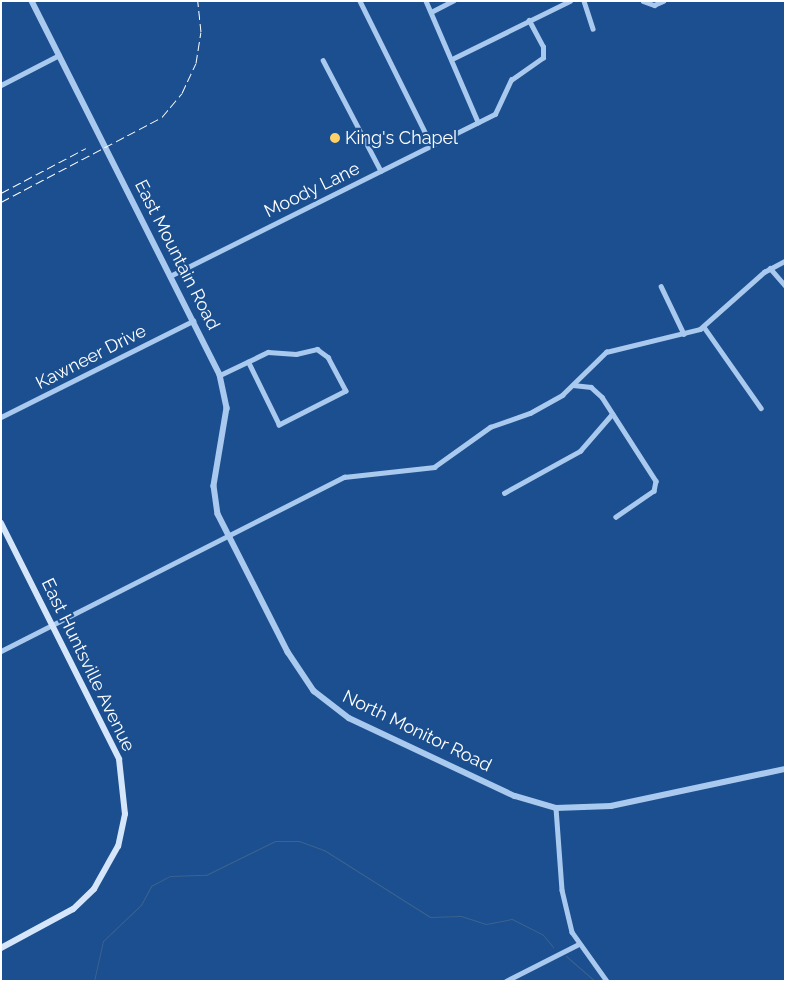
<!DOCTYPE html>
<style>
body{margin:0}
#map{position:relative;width:786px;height:982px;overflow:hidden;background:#1b4f8f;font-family:Raleway,sans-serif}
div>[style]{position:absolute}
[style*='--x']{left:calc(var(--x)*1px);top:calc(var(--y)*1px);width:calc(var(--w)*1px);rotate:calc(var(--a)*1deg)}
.stream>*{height:1px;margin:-0.5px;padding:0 0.5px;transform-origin:0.5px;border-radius:0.5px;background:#3c6290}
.minor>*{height:4.5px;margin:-2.25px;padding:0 2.25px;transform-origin:2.25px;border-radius:2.25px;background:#a9c9ee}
.tertiary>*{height:5.5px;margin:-2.75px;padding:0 2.75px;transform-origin:2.75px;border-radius:2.75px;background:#a9c9ee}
.secondary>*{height:6px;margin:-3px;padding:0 3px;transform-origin:3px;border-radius:3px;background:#d6e6fa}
.rail>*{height:1px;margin-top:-0.5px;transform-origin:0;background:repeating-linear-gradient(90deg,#fff 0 9px,transparent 0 13px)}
.dots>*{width:14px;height:14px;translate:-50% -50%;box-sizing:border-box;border:2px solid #1b4f8f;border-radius:50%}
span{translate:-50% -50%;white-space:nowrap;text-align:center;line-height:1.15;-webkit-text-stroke:4.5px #1b4f8f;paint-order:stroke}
.poi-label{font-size:18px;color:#fff}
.left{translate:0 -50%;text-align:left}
.street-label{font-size:18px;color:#fff}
.frame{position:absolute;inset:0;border:2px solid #fff;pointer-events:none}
</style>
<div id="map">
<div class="stream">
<i style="--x:566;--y:956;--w:38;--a:41"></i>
<i style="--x:94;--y:981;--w:41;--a:-77.3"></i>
<i style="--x:103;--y:941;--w:52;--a:-43.5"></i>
<i style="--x:141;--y:905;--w:21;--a:-62"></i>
<i style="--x:151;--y:886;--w:21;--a:-28"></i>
<i style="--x:170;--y:876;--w:36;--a:-2"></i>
<i style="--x:206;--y:875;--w:77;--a:-26.2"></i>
<i style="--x:275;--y:841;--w:24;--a:0"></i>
<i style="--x:299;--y:841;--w:27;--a:20"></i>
<i style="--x:324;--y:850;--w:125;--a:32.3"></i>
<i style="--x:430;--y:917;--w:31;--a:-2"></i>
<i style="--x:461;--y:916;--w:26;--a:18"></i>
<i style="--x:486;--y:924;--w:26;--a:-11"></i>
<i style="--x:512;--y:919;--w:35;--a:27"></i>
<i style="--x:543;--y:935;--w:16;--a:50"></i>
</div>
<div class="minor">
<i style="--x:360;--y:1;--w:162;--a:63.6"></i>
<i style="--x:426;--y:1;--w:132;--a:66.7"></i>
<i style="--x:584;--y:1;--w:29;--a:72"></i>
<i style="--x:643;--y:1;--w:12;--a:20"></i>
<i style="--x:654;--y:5;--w:10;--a:-24"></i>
<i style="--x:431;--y:12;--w:25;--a:-27"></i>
<i style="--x:454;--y:58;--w:129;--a:-26.2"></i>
<i style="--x:323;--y:60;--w:125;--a:62.4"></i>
<i style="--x:1;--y:85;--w:65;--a:-27.3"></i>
<i style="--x:770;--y:268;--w:23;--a:49"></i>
<i style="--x:170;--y:276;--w:363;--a:-26.5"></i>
<i style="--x:495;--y:114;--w:38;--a:-65"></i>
<i style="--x:511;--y:80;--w:39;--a:-35"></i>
<i style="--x:543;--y:58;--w:11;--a:-90"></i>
<i style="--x:543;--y:47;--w:30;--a:-118"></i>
<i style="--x:661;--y:286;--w:53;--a:64.4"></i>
<i style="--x:704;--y:327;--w:99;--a:54.9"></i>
<i style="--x:220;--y:375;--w:53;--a:-25.6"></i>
<i style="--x:268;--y:352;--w:28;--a:4"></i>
<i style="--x:296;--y:354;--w:22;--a:-13"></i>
<i style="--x:317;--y:349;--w:14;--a:36"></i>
<i style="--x:328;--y:357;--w:38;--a:62"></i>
<i style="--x:346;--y:391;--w:75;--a:153.1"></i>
<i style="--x:279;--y:425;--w:70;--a:-116.2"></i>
<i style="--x:573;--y:385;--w:18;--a:6"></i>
<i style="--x:591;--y:387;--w:15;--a:42"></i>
<i style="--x:602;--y:397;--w:100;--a:57.3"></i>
<i style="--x:656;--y:481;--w:10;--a:101"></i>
<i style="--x:654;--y:491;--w:46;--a:145.6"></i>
<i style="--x:1;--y:417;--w:215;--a:-26.6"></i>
<i style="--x:504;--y:493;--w:87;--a:-28.9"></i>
<i style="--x:580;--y:451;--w:49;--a:-49.1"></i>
<i style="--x:1;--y:651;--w:385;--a:-26.9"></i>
<i style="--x:344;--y:477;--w:91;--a:-6.3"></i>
<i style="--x:434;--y:467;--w:69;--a:-35.5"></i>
<i style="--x:490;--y:427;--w:42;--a:-19.3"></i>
<i style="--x:530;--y:413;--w:37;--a:-29"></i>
<i style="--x:562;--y:395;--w:62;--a:-44.3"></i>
<i style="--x:606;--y:352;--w:97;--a:-13.7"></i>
<i style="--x:700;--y:329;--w:86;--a:-41.7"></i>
<i style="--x:764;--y:272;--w:24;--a:-28"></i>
<i style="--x:556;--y:808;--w:82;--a:85.8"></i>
<i style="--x:562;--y:890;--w:43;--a:76.6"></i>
<i style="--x:572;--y:932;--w:60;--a:54.5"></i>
<i style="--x:506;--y:981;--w:80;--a:-26.9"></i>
</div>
<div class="tertiary">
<i style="--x:32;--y:1;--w:419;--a:63.3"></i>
<i style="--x:220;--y:375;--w:34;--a:78"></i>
<i style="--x:227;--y:408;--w:79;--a:99.5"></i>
<i style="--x:214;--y:486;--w:28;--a:82"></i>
<i style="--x:218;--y:514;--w:155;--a:63.1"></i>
<i style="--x:288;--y:652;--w:47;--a:56.3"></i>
<i style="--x:314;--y:691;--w:44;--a:37.6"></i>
<i style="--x:349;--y:718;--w:183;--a:25.2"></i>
<i style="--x:515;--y:796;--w:43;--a:16.3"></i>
<i style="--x:556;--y:808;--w:55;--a:-2.1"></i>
<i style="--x:611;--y:806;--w:178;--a:-12"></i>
</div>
<div class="secondary">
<i style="--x:1;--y:523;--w:264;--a:63.4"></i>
<i style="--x:119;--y:759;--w:55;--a:83.8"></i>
<i style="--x:125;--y:814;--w:33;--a:102"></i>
<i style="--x:118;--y:846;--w:49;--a:119.2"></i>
<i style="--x:94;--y:889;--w:29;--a:136"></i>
<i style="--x:73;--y:909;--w:82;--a:151.6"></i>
</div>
<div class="rail">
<i style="--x:1;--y:193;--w:96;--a:-27.9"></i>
<i style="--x:1;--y:202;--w:182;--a:-27.8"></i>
<i style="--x:162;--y:117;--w:31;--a:-50"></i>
<i style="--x:182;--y:93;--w:33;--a:-65"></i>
<i style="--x:196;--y:63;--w:31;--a:-81"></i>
<i style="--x:201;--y:32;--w:31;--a:-96"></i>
</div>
<div class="dots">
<i style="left:335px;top:138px;background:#ffd166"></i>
</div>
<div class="poi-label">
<span class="left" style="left:345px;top:138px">King's Chapel</span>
</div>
<div class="street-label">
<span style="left:312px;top:190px;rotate:-26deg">Moody Lane</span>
<span style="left:177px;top:255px;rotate:63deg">East Mountain Road</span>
<span style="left:91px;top:357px;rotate:-27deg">Kawneer Drive</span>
<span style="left:88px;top:665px;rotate:64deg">East Huntsville Avenue</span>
<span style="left:417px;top:731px;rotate:26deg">North Monitor Road</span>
</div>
<div class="frame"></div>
</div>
